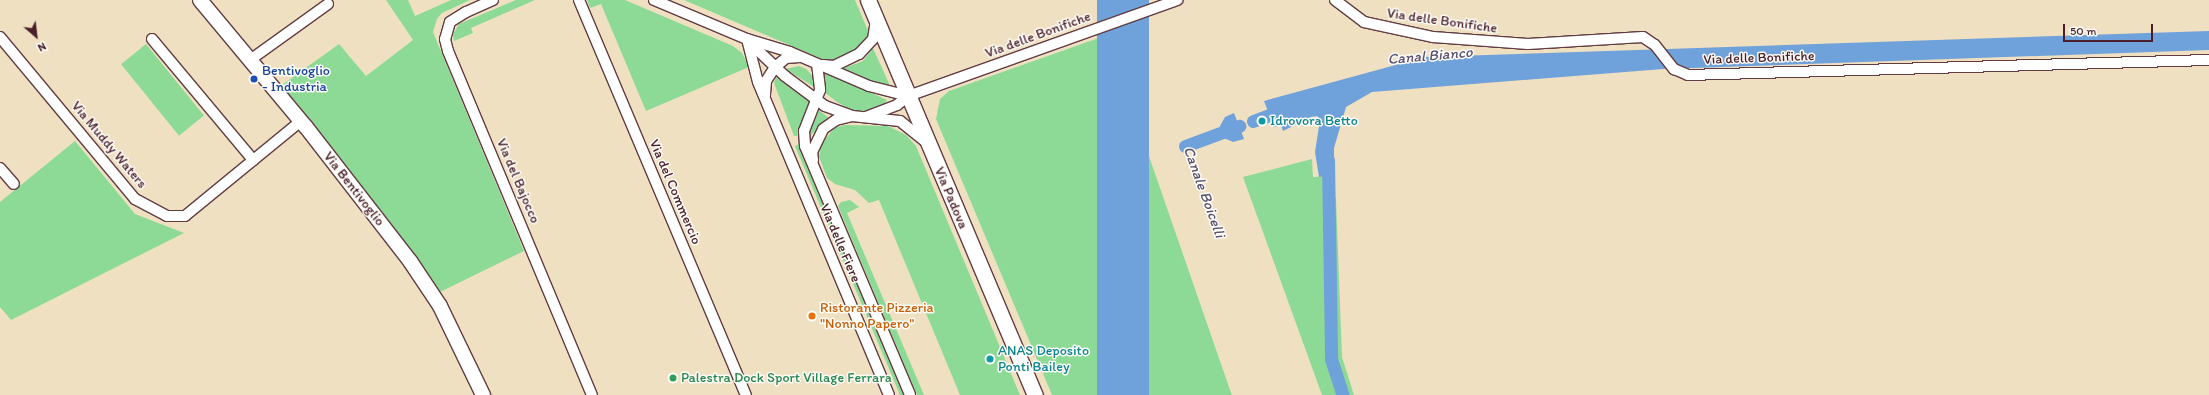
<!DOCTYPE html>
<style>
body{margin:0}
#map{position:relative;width:2209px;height:395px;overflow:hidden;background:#f0e0c2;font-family:Itim,sans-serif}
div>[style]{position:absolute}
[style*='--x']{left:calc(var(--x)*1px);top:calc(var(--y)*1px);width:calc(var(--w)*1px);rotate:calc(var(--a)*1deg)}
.green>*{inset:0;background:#8dda97;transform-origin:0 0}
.water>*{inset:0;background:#6fa1da;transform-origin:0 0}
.canal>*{height:13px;margin:-6.5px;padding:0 6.5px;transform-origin:6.5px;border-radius:6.5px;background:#6fa1da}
.roads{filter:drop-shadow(1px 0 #633c42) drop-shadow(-1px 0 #633c42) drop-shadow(0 1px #633c42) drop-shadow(0 -1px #633c42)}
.street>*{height:10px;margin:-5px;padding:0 5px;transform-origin:5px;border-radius:5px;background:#fff}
.secondary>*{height:14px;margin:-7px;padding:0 7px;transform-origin:7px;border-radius:7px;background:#fff}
.primary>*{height:15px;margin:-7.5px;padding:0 7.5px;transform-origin:7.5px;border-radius:7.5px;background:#fff}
.dots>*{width:11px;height:11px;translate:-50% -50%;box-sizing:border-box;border:2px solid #fdfcf7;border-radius:50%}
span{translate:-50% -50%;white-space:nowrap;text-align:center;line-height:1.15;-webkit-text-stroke:3px #fdfcf7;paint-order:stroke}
.street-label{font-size:14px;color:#4a1f2b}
.transit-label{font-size:14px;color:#164399}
.left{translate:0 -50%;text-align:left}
.culture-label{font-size:14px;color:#0d838f}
.food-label{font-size:14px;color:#c56008}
.leisure-label{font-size:14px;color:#27864d}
.water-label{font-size:15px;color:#595371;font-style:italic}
.north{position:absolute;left:16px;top:16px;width:40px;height:40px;-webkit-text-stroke:3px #fdfcf7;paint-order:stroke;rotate:152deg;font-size:11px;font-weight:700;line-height:16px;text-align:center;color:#4a1f2b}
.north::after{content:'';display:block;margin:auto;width:14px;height:18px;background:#4a1f2b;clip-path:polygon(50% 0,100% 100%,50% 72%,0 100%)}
.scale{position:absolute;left:2063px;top:24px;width:90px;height:18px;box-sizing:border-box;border:2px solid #4a1f2b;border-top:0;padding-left:5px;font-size:12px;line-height:14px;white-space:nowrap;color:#4a1f2b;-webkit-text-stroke:3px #fdfcf7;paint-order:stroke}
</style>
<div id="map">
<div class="green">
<i style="clip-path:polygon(386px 0,408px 0,415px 16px,451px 0,470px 0,442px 13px,437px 19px,433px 32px,524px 251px,440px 292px,282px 85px,339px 44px,366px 76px,413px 40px)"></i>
<i style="clip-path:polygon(516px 0,535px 0,471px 28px,473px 33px,454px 41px,453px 34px,459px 24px)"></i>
<i style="clip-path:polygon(587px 0,625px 0,733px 46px,742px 53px,749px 67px,646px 111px,601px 4px,590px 8px)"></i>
<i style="clip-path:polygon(684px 0,855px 0,869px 33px,861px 47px,841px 60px,822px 59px)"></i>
<i style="clip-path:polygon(1107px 35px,1229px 387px,1232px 395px,1052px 395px,936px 119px,940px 99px,949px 91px)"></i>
<i style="left:146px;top:44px;width:92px;height:32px;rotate:51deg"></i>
<i style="clip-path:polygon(873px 48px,891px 88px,839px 70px,863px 61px)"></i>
<i style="clip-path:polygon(799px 66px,806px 69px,813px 76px,814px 87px,786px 69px)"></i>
<i style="clip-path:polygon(824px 72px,887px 100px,882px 107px,869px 112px,851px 110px,837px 102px,824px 92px)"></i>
<i style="clip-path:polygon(776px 77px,810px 102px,797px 136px,794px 136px,774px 83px)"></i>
<i style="clip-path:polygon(819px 110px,830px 119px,808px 137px)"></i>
<i style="clip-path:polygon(844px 125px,888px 126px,906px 135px,916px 146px,1020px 395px,960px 395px,879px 200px,869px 203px,855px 190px,835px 184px,827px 178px,819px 157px,821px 145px,834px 128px)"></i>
<i style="clip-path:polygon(75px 141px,135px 214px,184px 233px,11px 320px,0 307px,0 202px)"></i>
<i style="clip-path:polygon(799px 144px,904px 395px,900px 395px,795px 146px)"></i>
<i style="clip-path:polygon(1312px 159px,1313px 177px,1334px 176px,1333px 195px,1336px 198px,1342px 357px,1354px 395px,1322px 395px,1243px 177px)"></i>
<i style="clip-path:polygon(850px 200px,859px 207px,847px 213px,924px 395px,917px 395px,842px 216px,838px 206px,841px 202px)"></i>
</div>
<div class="water">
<i style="left:1097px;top:0;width:52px;height:420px"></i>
<i style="clip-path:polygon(2209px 31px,2209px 50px,1663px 69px,1372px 92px,1346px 107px,1334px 148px,1334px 176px,1328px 176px,1319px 177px,1315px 152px,1320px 120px,1317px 116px,1311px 117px,1283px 131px,1281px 125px,1274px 127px,1264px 101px,1425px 57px)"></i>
<i style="clip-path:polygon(1234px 113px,1244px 139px,1233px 142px,1224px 138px,1220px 126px,1225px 117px)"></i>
</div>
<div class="canal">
<i style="--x:1253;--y:121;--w:35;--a:-20"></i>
<i style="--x:1185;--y:146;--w:58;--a:-20.3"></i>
<i style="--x:1328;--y:160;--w:199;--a:89.1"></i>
<i style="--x:1331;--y:359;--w:38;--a:72"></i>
</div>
<div class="roads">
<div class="street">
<i style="--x:493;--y:0;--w:30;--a:156"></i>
<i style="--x:466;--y:12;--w:19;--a:148"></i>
<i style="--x:450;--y:22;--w:18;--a:106"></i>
<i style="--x:445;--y:39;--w:12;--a:76"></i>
<i style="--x:448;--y:51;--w:373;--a:67.3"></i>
<i style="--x:579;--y:0;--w:429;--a:67.1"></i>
<i style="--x:654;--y:0;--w:101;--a:22.8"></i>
<i style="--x:747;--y:39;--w:45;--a:16.8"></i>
<i style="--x:790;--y:52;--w:86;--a:23.3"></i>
<i style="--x:869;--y:86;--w:40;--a:14.4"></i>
<i style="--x:1335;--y:0;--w:36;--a:37"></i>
<i style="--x:1364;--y:22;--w:71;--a:12.3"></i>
<i style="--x:1433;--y:37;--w:95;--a:4.2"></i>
<i style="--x:1528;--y:44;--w:115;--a:-3.5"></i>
<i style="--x:1643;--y:37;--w:14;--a:34"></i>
<i style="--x:1655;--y:45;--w:31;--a:52"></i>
<i style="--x:1674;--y:69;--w:15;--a:23"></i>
<i style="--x:1688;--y:75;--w:521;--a:-1.65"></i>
<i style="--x:0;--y:37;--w:211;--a:50.2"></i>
<i style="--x:135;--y:199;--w:36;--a:28"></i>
<i style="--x:167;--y:216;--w:18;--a:0"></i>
<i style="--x:185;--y:216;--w:150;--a:-39.3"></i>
<i style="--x:152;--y:39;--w:158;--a:50.1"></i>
<i style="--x:747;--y:39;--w:44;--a:75.7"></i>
<i style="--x:758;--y:82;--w:339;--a:67.3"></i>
<i style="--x:748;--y:41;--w:51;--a:43.4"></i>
<i style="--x:785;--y:76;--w:50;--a:36.9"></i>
<i style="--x:825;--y:106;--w:29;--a:20"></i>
<i style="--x:852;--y:116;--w:48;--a:5.9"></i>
<i style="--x:900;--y:121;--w:32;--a:39"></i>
<i style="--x:250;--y:60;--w:96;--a:-35.7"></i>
<i style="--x:817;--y:64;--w:26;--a:83"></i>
<i style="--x:820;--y:90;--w:44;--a:111.3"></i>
<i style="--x:804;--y:131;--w:15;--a:86"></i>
<i style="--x:805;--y:146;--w:270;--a:67.1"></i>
<i style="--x:823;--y:65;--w:11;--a:5"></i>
<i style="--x:834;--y:66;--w:28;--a:-26"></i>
<i style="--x:859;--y:54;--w:21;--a:-47"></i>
<i style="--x:873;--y:39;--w:18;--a:-81"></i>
<i style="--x:765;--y:95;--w:14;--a:-86"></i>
<i style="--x:766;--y:81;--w:17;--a:-57"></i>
<i style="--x:775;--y:67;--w:14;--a:-39"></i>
<i style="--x:786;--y:58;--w:14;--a:-4"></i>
<i style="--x:866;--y:117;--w:33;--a:-21"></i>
<i style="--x:897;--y:105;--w:14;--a:-39"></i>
<i style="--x:908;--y:96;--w:286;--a:-19.6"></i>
<i style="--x:813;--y:160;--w:8;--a:-97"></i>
<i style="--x:812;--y:152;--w:25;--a:-64"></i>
<i style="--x:823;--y:129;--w:16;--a:-35"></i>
<i style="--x:836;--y:120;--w:16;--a:-14"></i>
<i style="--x:0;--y:168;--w:21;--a:49"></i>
</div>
<div class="secondary">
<i style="--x:200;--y:0;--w:165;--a:50.2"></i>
<i style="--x:306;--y:127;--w:170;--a:52.2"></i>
<i style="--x:410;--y:261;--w:54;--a:56.3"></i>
<i style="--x:440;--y:306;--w:99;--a:64.2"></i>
</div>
<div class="primary">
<i style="--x:868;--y:0;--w:429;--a:67.1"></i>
</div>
</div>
<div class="dots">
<i style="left:254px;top:79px;background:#1a4fb4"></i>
<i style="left:1262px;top:121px;background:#0f9aa8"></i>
<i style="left:812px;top:316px;background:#e8710a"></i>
<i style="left:990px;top:359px;background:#0f9aa8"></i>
<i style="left:673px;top:378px;background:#2e9e5b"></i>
</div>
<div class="street-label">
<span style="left:1442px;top:21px;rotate:8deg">Via delle Bonifiche</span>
<span style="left:1038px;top:35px;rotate:-20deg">Via delle Bonifiche</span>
<span style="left:1759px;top:58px;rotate:-2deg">Via delle Bonifiche</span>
<span style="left:109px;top:145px;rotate:50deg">Via Muddy Waters</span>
<span style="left:518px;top:181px;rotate:67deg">Via del Bajocco</span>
<span style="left:354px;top:189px;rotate:52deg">Via Bentivoglio</span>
<span style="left:675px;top:192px;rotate:67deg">Via del Commercio</span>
<span style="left:951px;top:198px;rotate:67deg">Via Padova</span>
<span style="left:840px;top:243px;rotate:67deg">Via delle Fiere</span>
</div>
<div class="transit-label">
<span class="left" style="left:262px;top:79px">Bentivoglio<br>- Industria</span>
</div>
<div class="culture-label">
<span class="left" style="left:1270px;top:121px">Idrovora Betto</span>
<span class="left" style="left:998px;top:359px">ANAS Deposito<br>Ponti Bailey</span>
</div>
<div class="food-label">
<span class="left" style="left:820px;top:316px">Ristorante Pizzeria<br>"Nonno Papero"</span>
</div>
<div class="leisure-label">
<span class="left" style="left:681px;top:378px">Palestra Dock Sport Village Ferrara</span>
</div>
<div class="water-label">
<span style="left:1430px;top:56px;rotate:-5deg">Canal Bianco</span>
<span style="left:1204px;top:192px;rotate:70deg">Canale Boicelli</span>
</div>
<div class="north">N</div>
<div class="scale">50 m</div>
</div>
